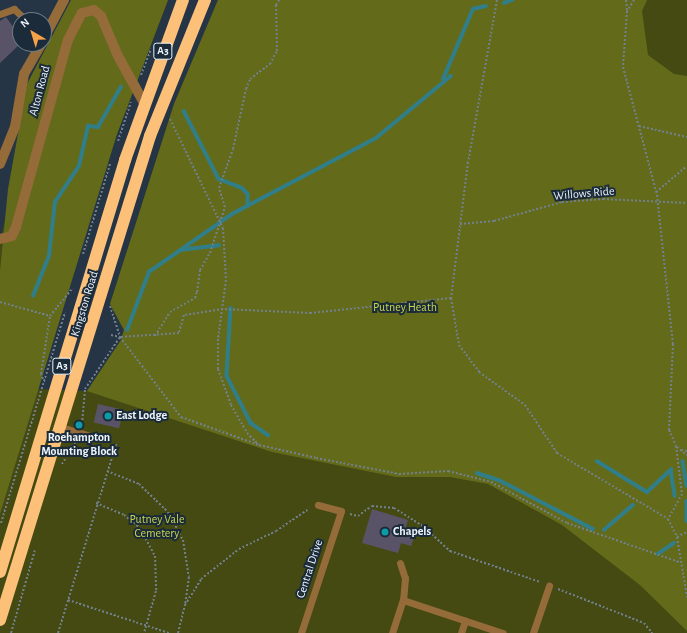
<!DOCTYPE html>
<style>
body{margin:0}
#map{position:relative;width:687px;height:633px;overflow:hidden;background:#253545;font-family:"Alegreya Sans",sans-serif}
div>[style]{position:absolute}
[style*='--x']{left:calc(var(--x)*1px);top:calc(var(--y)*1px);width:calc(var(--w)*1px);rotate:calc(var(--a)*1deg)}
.green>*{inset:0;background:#444a11}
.forest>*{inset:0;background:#636b1a}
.stream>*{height:3.5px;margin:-1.75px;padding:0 1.75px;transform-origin:1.75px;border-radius:1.75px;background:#307e8a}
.building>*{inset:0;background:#595368;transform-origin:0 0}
.path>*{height:2px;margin-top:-1px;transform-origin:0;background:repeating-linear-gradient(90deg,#727f8c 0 2px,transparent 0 4px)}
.lane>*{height:7px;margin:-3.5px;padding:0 3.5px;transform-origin:3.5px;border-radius:3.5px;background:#946b39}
.street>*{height:10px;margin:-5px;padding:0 5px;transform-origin:5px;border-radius:5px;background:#946b39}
.highway>*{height:12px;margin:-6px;padding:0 6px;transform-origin:6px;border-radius:6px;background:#fcc078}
.dots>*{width:11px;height:11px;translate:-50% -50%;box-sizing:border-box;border:2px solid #1b2b3a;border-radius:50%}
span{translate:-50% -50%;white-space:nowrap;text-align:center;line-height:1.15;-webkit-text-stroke:4px #1b2b3a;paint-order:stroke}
.shield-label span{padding:1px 3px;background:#1b2b3a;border:1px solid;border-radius:3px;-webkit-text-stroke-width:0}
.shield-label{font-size:11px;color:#edf5fd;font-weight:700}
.street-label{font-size:12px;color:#edf5fd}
.park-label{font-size:12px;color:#c8d64f}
.poi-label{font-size:12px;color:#edf5fd;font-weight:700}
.left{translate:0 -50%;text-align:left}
.north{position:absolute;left:12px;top:12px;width:40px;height:40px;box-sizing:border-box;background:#1b2b3a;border:1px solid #6f7c88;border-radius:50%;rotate:322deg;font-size:11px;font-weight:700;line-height:16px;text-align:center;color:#edf5fd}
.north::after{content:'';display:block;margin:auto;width:14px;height:18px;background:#f7a148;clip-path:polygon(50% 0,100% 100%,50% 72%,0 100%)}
</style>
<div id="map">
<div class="green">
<i style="clip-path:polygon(168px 0,117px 134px,37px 389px,87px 391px,121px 340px,124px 330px,110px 304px,174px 104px,218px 0,687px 0,687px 633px,0 633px,0 242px,11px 193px)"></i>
</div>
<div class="forest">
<i style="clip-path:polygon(71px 0,168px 0,117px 134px,0 514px,0 271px,8px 189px,27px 84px)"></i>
<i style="clip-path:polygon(218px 0,647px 0,642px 11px,648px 55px,674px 74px,687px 76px,687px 631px,640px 585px,562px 525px,488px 484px,450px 477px,396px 477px,272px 452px,87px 391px,121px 340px,124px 330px,110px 304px,174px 104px)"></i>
</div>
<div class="stream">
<i style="--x:504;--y:3;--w:9;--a:-21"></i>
<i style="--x:443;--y:79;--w:76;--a:-66.8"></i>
<i style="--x:473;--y:9;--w:13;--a:-13"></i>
<i style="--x:184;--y:111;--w:76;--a:62.8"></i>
<i style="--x:219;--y:179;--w:25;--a:21"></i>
<i style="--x:242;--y:188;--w:8;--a:45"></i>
<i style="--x:248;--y:194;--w:12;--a:90"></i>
<i style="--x:180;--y:250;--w:39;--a:-7"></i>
<i style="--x:33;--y:296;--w:43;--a:-68.2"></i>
<i style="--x:49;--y:256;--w:54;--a:-83.7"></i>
<i style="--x:55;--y:202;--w:43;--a:-56.3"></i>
<i style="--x:79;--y:166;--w:41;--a:-77.3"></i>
<i style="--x:88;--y:126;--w:10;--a:6"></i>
<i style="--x:98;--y:127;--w:46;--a:-60.1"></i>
<i style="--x:231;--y:308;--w:68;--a:93.4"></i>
<i style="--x:227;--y:376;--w:53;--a:62.9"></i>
<i style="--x:251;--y:423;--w:21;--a:35"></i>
<i style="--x:127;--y:330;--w:62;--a:-69.2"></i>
<i style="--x:149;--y:272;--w:101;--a:-34.9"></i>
<i style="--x:232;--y:214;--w:163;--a:-27.8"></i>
<i style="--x:376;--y:138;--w:97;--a:-39.6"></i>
<i style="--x:597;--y:461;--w:59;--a:31.8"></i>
<i style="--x:647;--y:492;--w:33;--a:-43"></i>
<i style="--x:671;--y:470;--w:26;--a:81"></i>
<i style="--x:683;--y:461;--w:25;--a:81"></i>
<i style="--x:477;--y:473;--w:23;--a:18"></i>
<i style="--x:499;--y:480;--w:106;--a:27.5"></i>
<i style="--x:687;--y:501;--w:20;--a:90"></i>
<i style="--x:604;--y:530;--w:38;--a:-41"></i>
<i style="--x:658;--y:554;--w:19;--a:-35"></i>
</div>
<div class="building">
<i style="clip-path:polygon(6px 17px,16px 31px,20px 28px,20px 44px,0 63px,0 21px)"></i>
<i style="left:98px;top:404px;width:26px;height:19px;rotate:13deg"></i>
<i style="clip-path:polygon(372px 509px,408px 520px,404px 533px,414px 537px,411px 546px,401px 543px,398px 553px,362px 543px)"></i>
</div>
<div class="path">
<i style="--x:497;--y:0;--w:165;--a:100.1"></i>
<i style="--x:468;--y:162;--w:137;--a:97.1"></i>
<i style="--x:451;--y:298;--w:48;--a:80.3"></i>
<i style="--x:459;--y:345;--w:34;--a:53"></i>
<i style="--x:479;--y:372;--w:57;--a:35.7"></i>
<i style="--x:525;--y:405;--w:58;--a:56.3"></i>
<i style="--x:557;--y:453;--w:129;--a:30.7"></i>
<i style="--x:668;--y:519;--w:20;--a:63"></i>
<i style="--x:677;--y:537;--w:61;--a:80.5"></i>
<i style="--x:626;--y:0;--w:10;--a:84"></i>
<i style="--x:634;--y:0;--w:13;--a:122"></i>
<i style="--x:627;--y:11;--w:56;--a:94.1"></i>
<i style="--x:623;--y:67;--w:132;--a:75.1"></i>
<i style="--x:657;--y:195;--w:150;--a:83.9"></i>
<i style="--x:673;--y:344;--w:86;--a:92.7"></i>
<i style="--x:669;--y:430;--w:17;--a:66"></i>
<i style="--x:676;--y:446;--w:48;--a:82.9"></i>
<i style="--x:682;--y:494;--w:29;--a:119"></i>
<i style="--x:141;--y:75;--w:28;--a:-69"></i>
<i style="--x:170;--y:119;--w:121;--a:64.1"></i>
<i style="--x:223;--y:228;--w:52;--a:86.7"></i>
<i style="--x:226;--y:280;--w:60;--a:97.7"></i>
<i style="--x:218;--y:339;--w:30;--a:90"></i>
<i style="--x:218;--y:369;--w:38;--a:70"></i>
<i style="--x:231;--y:405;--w:32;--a:60"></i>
<i style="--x:247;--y:433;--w:16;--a:45"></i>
<i style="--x:639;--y:126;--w:49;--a:12.9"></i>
<i style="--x:118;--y:141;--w:41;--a:-71.6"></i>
<i style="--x:656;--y:192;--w:40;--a:-40"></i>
<i style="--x:460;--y:224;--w:34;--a:-5"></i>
<i style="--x:494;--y:221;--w:71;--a:-15.6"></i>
<i style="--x:562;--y:202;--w:41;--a:-4.2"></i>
<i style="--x:603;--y:199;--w:84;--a:2.7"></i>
<i style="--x:83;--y:254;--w:94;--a:-73.3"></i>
<i style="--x:451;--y:298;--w:141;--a:173.9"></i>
<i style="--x:311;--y:313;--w:88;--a:-177.4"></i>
<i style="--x:223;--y:309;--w:39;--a:171"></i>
<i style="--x:184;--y:315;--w:19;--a:106"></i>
<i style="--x:179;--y:333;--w:59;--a:176.1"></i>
<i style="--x:120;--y:337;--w:101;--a:52.7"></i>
<i style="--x:181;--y:417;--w:83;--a:19.7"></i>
<i style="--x:259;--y:445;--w:58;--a:12.8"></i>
<i style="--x:316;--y:458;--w:85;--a:10.9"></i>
<i style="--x:399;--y:474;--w:49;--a:-3.5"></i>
<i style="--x:448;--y:471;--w:44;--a:14.3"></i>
<i style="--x:491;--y:482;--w:86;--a:28.3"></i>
<i style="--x:567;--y:523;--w:119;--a:19.2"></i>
<i style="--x:0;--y:302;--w:52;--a:15.6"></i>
<i style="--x:110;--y:306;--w:33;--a:72"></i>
<i style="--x:111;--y:335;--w:9;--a:13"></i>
<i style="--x:155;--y:336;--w:28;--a:-58"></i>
<i style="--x:170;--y:312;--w:29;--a:-29"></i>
<i style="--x:195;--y:298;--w:6;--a:-72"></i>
<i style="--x:197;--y:292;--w:22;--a:-82"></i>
<i style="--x:200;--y:270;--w:20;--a:-60"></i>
<i style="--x:210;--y:253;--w:48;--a:-71.9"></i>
<i style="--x:225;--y:207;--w:20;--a:-108"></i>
<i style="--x:219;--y:188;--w:41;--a:-70.3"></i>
<i style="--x:233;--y:149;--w:61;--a:-77.8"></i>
<i style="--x:246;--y:89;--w:11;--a:-68"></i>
<i style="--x:250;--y:79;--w:25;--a:-37"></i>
<i style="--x:270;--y:64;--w:15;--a:-62"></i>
<i style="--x:277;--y:51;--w:46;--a:-91.2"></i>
<i style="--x:276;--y:5;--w:6;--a:-59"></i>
<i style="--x:43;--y:379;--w:5;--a:-112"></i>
<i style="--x:41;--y:374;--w:59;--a:-81.2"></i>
<i style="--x:50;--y:316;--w:36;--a:-51"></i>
<i style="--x:85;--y:389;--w:63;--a:-56.1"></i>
<i style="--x:82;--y:424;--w:35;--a:-85"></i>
<i style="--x:677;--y:447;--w:13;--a:39"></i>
<i style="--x:681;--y:450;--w:6;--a:9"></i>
<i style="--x:62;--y:464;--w:27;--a:-59"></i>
<i style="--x:107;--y:471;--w:35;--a:22"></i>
<i style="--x:139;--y:484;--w:40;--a:44"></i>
<i style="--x:168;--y:512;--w:32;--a:62"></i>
<i style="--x:183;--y:540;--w:37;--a:81"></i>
<i style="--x:189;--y:577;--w:27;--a:98"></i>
<i style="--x:96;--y:503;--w:30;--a:23"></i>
<i style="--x:124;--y:515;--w:21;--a:39"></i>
<i style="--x:140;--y:528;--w:32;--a:62"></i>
<i style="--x:155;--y:556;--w:35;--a:88"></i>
<i style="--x:156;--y:591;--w:44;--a:105.9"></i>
<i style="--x:350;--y:514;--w:8;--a:14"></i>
<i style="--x:358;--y:516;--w:17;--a:-36"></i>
<i style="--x:372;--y:506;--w:22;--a:5"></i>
<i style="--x:394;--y:508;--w:34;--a:32"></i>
<i style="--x:423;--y:526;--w:37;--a:43"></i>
<i style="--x:450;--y:551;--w:95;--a:19"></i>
<i style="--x:1;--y:523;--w:220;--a:-73.1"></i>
<i style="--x:677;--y:537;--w:11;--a:-27"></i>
<i style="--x:558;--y:589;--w:92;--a:21.6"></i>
<i style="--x:644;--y:623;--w:13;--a:51"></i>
<i style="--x:68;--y:600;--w:106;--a:18.1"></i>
<i style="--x:11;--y:633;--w:86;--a:-73.9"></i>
<i style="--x:58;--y:633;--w:198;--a:-72.9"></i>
<i style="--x:178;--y:633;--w:29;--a:-76"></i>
<i style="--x:185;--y:605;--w:31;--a:-58"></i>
<i style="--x:201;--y:579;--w:48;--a:-38.3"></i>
<i style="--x:239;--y:549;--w:41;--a:-25.9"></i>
<i style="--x:276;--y:531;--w:40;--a:-34"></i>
</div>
<div class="lane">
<i style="--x:0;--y:14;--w:15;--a:-20"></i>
<i style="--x:14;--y:9;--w:16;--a:43"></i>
<i style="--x:61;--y:427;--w:31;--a:17"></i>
<i style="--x:400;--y:563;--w:16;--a:72"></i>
<i style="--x:405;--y:578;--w:22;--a:95"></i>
<i style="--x:301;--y:633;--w:128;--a:-71.8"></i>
<i style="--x:341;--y:511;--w:24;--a:-165"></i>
<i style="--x:392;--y:633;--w:35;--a:-72"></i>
<i style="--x:403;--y:600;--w:105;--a:18.3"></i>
<i style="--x:461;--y:633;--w:13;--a:-72"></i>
<i style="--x:533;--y:633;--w:50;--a:-71.2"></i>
</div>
<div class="street">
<i style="--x:44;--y:38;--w:43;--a:-62.2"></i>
<i style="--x:0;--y:164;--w:40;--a:-68"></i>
<i style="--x:15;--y:127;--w:54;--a:-80.4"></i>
<i style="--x:24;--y:74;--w:34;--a:-60"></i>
<i style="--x:0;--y:239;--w:12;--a:-14"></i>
<i style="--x:12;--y:236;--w:10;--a:-66"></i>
<i style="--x:16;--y:227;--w:194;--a:-74.5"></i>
<i style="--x:68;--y:40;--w:30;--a:-63"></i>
<i style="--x:82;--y:13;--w:12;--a:-14"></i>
<i style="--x:94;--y:10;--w:9;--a:41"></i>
<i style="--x:101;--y:16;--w:43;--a:67"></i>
<i style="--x:118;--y:56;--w:54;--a:61"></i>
</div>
<div class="highway">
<i style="--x:0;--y:572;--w:431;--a:-73.1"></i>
<i style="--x:125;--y:160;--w:170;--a:-70.1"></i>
<i style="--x:0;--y:620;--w:507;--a:-72.78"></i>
<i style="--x:150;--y:136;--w:147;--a:-68"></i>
</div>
<div class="dots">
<i style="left:108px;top:416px;background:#0f9aa8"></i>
<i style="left:79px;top:425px;background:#0f9aa8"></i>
<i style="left:385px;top:532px;background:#0f9aa8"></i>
</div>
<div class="shield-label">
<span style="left:163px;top:51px">A3</span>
<span style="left:62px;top:366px">A3</span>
</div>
<div class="street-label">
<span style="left:40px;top:91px;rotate:-75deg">Alton Road</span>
<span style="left:584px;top:194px;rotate:-5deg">Willows Ride</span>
<span style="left:85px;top:304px;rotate:-73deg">Kingston Road</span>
<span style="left:310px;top:569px;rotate:-72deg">Central Drive</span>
</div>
<div class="park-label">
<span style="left:405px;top:308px">Putney Heath</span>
<span style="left:157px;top:527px">Putney Vale<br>Cemetery</span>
</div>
<div class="poi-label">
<span class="left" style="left:116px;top:416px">East Lodge</span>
<span style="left:79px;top:445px">Roehampton<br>Mounting Block</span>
<span class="left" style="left:393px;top:532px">Chapels</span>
</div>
<div class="north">N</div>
</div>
